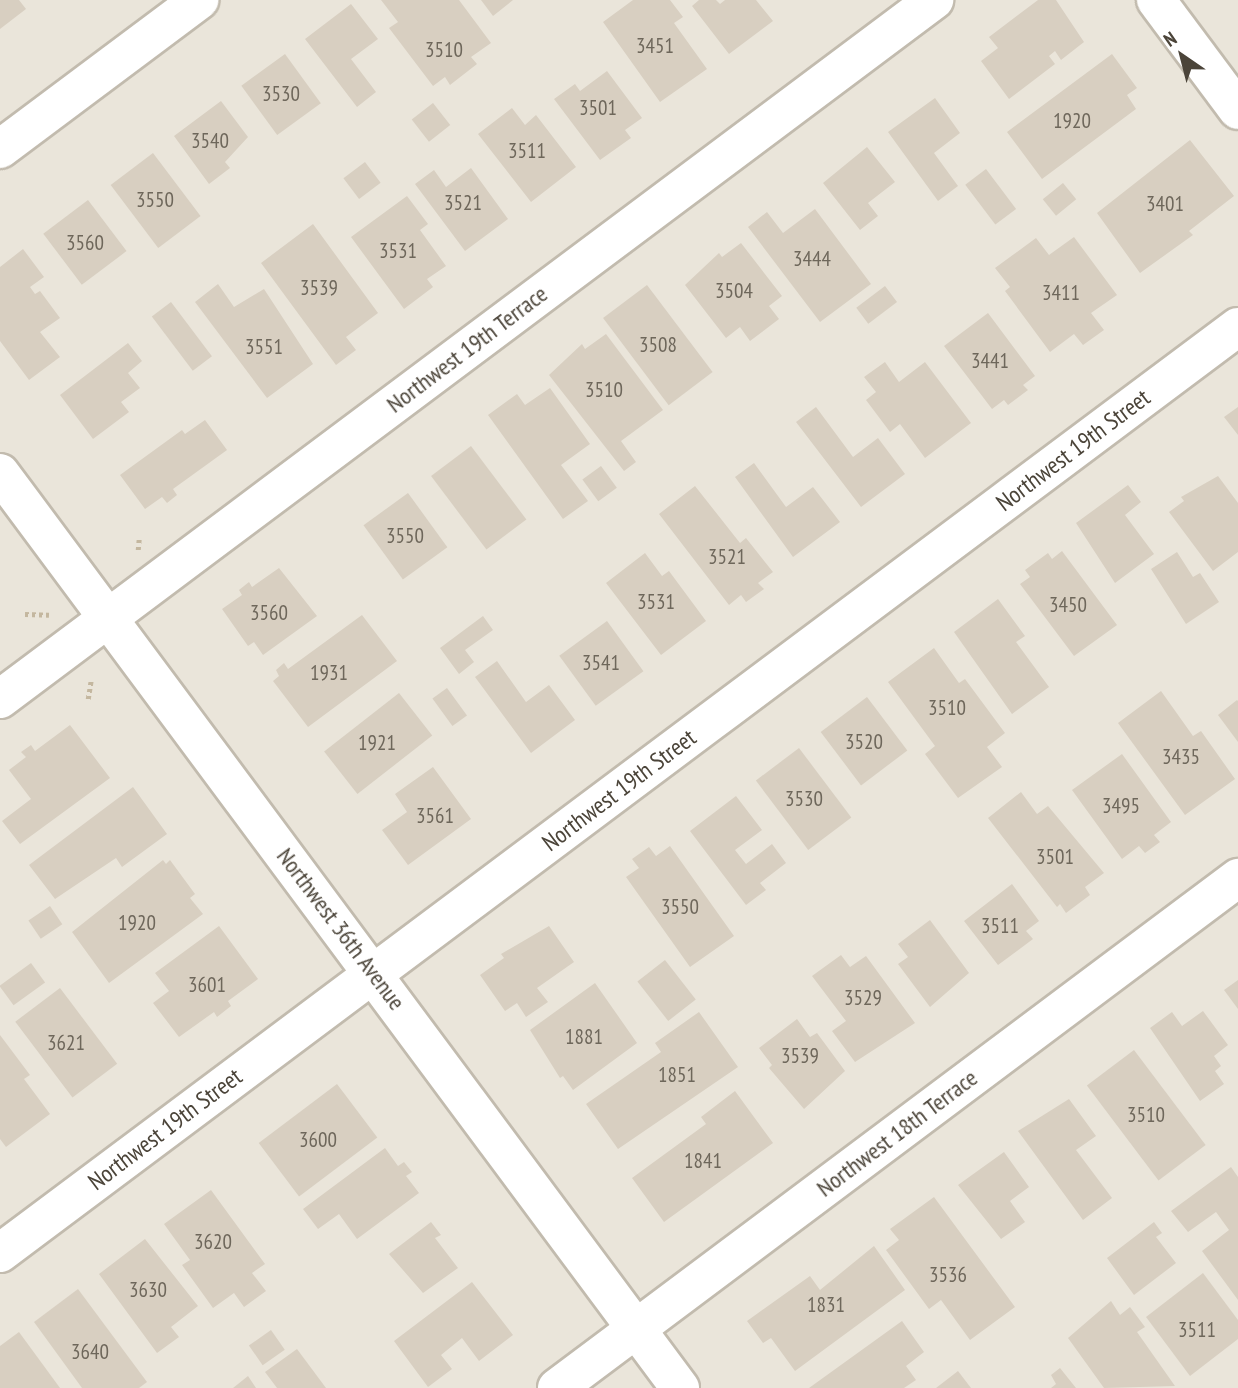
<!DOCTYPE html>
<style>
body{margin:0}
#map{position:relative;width:1238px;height:1388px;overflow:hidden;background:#f6f3ec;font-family:"PT Sans Narrow",sans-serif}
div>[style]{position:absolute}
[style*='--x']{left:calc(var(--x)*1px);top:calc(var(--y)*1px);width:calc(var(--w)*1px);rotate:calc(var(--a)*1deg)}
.residential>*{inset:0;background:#eae5da;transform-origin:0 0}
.building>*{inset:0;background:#d8cfc1;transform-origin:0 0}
.path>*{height:4.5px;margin-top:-2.25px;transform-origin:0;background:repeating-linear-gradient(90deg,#c4b79f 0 3.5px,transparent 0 7px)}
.roads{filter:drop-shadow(2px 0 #c2bbae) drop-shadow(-2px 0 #c2bbae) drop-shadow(0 2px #c2bbae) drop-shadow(0 -2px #c2bbae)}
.minor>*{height:38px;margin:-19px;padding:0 19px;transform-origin:19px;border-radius:19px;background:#fff}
span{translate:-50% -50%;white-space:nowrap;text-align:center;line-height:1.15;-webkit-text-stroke:6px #fff;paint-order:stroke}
.number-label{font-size:21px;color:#6e675b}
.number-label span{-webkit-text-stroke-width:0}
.street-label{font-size:24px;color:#4b4439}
.north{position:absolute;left:1147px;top:21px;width:70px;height:70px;-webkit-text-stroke:5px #fff;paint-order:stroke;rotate:325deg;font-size:19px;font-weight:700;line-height:28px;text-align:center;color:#4b4439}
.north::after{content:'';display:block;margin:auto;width:24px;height:32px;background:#4b4439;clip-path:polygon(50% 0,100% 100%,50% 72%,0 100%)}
</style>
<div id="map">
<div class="residential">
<i style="left:0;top:0;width:1238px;height:1388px"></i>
</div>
<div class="building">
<i style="clip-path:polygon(0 0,19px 0,26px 9px,0 29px)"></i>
<i style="clip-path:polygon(381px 0,459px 0,491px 43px,471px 57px,477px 64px,450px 85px,445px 77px,433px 86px,389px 28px,398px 22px)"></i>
<i style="clip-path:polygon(481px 0,513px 0,493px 16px)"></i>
<i style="clip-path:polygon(633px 0,670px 0,683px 17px,674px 23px,707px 69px,660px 102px,603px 22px)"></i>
<i style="clip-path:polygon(699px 0,716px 0,720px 4px,725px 0,756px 0,773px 21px,729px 54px,692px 6px)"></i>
<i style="clip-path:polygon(1038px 0,1056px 0,1084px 42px,1061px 60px,1055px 51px,1049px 56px,1055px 64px,1009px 99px,981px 61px,998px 48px,989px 37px)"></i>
<i style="clip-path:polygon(351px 4px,378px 39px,351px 59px,376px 92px,357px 107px,305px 39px)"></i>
<i style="left:285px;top:54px;width:61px;height:54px;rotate:54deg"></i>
<i style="clip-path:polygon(1112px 54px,1137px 88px,1127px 95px,1136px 109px,1042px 179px,1007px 132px)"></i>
<i style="clip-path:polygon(607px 71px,642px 118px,625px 130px,631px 138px,600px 160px,554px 99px,575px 84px,580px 91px)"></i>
<i style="clip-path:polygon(935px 98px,960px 133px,934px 153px,958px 186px,938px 201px,888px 132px)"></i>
<i style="clip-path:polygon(221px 101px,248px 137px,225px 162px,230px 168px,209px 184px,174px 136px)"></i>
<i style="left:433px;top:103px;width:28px;height:27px;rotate:52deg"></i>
<i style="clip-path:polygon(512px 108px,525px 125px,536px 115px,576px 167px,531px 202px,478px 134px)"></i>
<i style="clip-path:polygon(1190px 140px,1234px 196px,1189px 231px,1193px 235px,1140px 273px,1097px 213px)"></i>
<i style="clip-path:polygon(867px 147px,895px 182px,868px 203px,878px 216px,860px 230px,823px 183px)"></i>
<i style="left:153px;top:153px;width:79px;height:53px;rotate:53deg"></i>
<i style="left:365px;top:162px;width:26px;height:27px;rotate:53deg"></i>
<i style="clip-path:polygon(471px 168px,508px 219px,465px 251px,415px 184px,434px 170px,446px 187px)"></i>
<i style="left:986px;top:169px;width:50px;height:26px;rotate:53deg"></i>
<i style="left:1063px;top:183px;width:21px;height:26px;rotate:51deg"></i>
<i style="clip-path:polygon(407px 196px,428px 224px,420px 230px,446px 266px,427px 279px,433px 287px,404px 309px,351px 237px)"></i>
<i style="left:88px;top:200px;width:64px;height:56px;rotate:53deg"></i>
<i style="clip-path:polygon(815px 209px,871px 284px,820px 322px,748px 227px,767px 212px,783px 233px)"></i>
<i style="clip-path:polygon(313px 224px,378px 313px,346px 337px,356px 350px,336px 365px,261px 263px)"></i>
<i style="clip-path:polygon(1074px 237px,1117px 295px,1091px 313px,1104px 330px,1083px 345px,1074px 334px,1050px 352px,1005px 291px,1010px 287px,995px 268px,1036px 238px,1049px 255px)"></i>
<i style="clip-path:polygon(741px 243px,782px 296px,769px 306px,779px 319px,750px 341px,740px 327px,726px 338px,685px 285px,719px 253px,722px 257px)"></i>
<i style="clip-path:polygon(23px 249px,44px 277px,30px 287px,35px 294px,40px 291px,60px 318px,40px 332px,60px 357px,29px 380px,0 341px,0 267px)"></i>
<i style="clip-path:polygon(218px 284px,234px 307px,264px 289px,313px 364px,267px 398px,195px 302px)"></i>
<i style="left:647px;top:285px;width:109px;height:55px;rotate:53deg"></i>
<i style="left:885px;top:286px;width:20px;height:36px;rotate:53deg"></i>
<i style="left:171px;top:302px;width:68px;height:24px;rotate:53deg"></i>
<i style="clip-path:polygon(988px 313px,1035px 376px,1023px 385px,1028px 390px,1008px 405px,1004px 400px,992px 409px,944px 346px)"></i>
<i style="clip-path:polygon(606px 334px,663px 410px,621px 441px,636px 462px,624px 471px,549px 375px,582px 344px,585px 349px)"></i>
<i style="clip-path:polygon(128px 343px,142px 361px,128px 373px,140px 388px,121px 402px,129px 412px,93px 439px,60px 395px)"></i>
<i style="clip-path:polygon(885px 362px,899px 382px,925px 362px,971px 423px,925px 458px,900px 424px,890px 432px,866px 400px,876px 392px,864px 377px)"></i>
<i style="clip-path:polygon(550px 388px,590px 444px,561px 465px,588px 501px,563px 519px,488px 415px,517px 394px,525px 405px)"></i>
<i style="clip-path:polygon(816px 407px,853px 457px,878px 438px,905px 474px,861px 507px,796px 422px)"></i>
<i style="clip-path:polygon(1238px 407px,1238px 435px,1224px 417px)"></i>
<i style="clip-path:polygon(205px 420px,227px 450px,173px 489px,177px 495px,167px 503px,162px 497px,145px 509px,120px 475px,182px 430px,185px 434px)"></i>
<i style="left:471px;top:446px;width:92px;height:50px;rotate:53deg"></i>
<i style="clip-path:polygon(754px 463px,786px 507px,813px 487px,840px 522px,793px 557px,735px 477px)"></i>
<i style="left:601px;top:466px;width:27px;height:23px;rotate:54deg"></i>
<i style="clip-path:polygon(1218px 476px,1238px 503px,1238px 552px,1213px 571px,1169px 512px,1184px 501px,1181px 497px)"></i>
<i style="clip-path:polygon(1128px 485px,1141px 502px,1125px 515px,1154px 554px,1115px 583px,1076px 523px)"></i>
<i style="clip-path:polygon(695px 486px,740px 543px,746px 538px,773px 572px,758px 583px,764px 589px,746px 602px,741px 595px,729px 605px,659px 514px)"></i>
<i style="left:408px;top:493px;width:67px;height:55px;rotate:54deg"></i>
<i style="clip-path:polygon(1062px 551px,1117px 625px,1074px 656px,1020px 584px,1030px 577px,1025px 570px,1048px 553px,1052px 559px)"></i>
<i style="clip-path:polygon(1177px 552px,1193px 577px,1200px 573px,1219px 602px,1186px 624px,1151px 569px)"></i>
<i style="clip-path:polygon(645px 553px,662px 576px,669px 571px,706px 621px,661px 655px,606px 583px)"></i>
<i style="clip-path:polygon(279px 568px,317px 616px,263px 655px,254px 642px,248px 646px,222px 609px,242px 595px,239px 590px,249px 582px,252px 587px)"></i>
<i style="clip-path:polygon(998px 599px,1025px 636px,1016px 642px,1049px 687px,1012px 714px,954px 632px)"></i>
<i style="clip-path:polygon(362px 615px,397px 661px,308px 727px,273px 681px,279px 676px,276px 670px,284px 663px,288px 669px)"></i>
<i style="clip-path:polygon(483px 616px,493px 630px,465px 650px,474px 662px,459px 674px,440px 648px)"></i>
<i style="left:607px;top:621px;width:62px;height:59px;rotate:54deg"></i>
<i style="clip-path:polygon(934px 648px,959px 683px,965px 679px,1005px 733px,987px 747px,1002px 767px,958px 798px,925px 754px,935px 746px,888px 682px)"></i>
<i style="clip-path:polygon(497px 661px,526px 702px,549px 685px,575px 720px,531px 753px,475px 677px)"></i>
<i style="left:447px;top:688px;width:34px;height:18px;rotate:54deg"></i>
<i style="clip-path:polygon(1161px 691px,1193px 736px,1201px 731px,1235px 779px,1185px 815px,1118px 723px)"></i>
<i style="left:399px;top:693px;width:54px;height:95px;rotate:52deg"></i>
<i style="left:867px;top:697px;width:67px;height:58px;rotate:53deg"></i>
<i style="clip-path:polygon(1237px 700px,1238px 701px,1238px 742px,1218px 715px)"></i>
<i style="clip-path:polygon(70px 725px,110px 778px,20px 844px,2px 821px,31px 799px,9px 770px,26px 757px,21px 752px,31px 745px,35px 751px)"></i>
<i style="left:799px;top:748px;width:87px;height:54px;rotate:53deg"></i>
<i style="clip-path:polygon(1122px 754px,1171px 822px,1154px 835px,1160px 842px,1145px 853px,1139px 846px,1122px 859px,1072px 790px)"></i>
<i style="clip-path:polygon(433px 767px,471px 819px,408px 865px,382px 830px,407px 812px,395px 794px)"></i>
<i style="clip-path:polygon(133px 787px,167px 834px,122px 867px,116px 858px,55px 899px,29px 865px)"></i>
<i style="clip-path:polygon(1021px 792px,1037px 814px,1048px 806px,1104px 873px,1085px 887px,1090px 895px,1066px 913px,1060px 904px,1057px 907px,988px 818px)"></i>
<i style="clip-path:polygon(736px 796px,762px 830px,735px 850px,746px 864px,772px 844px,786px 863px,760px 883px,766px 890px,746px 905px,690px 831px)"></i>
<i style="clip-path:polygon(670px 846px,734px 936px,690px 967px,626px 877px,639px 868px,632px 859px,649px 847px,656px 856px)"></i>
<i style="clip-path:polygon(163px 860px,166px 864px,170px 860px,195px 894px,190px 898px,203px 914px,109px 983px,72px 932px)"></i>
<i style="clip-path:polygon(1012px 884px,1039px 921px,1026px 931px,1033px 939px,998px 965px,964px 921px)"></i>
<i style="left:50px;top:906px;width:22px;height:26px;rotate:56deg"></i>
<i style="clip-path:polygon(930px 920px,969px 973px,930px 1007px,898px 964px,908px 957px,898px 944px)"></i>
<i style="clip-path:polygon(219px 926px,258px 979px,228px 1001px,231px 1006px,217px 1017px,214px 1012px,179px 1037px,153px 1003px,169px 991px,155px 973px)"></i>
<i style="clip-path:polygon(549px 926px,574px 962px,537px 988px,548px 1002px,526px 1017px,517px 1003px,505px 1011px,480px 975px,504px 958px,501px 954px)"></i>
<i style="clip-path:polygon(841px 955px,850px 967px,866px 956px,915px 1023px,855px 1062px,832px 1031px,846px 1021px,812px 976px)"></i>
<i style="left:665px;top:960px;width:50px;height:35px;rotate:52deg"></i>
<i style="left:31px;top:963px;width:24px;height:39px;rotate:54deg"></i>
<i style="clip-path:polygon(1238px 980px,1238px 1009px,1224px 990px)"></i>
<i style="clip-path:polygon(595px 983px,637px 1043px,573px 1090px,563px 1076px,560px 1078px,530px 1030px)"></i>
<i style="left:60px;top:988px;width:95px;height:56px;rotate:53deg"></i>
<i style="clip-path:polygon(1203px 1011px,1228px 1045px,1214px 1056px,1221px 1066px,1215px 1071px,1224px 1084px,1200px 1101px,1150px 1028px,1172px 1012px,1182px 1026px)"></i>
<i style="clip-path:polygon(699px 1012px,738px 1067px,618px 1149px,586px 1104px,661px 1052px,655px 1043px)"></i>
<i style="clip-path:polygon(797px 1019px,810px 1037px,817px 1033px,845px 1071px,804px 1109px,769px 1068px,772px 1065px,759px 1048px)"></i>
<i style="clip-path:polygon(0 1035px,30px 1075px,24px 1079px,50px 1114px,6px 1147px,0 1139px)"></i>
<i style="left:1134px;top:1050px;width:119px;height:59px;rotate:53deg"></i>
<i style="left:337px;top:1084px;width:67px;height:98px;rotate:53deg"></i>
<i style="clip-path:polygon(735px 1091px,773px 1143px,664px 1222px,632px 1178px,706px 1124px,701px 1117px)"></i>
<i style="clip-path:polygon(1069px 1099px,1096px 1136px,1076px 1150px,1112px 1198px,1083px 1220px,1018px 1131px)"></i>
<i style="clip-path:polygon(385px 1148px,398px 1166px,404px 1162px,412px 1172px,406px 1176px,419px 1193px,357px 1239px,339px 1214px,318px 1229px,303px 1209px)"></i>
<i style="clip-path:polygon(1004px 1152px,1029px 1187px,1010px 1201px,1025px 1222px,1001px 1239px,958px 1185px)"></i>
<i style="clip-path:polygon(1231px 1167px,1238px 1177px,1238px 1300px,1202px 1251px,1229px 1230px,1216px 1212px,1188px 1232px,1171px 1211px)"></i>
<i style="clip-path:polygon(211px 1190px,265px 1264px,252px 1273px,266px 1291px,244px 1307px,234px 1293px,213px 1308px,182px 1265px,190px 1260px,164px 1224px)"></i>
<i style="clip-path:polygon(934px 1197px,1015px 1307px,970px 1340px,941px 1300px,929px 1309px,886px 1250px,899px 1240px,890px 1229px)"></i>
<i style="clip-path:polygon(431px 1222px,441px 1235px,435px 1238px,458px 1268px,423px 1293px,389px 1254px)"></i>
<i style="clip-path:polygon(1154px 1222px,1162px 1233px,1156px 1237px,1176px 1263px,1134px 1295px,1107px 1258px)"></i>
<i style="clip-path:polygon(145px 1239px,198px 1306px,171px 1327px,179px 1337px,157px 1353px,99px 1274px)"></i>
<i style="clip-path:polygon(874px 1246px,905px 1290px,795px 1371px,771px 1338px,763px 1343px,747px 1321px,810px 1276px,820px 1290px)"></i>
<i style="clip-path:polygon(1203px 1273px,1238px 1320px,1238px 1339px,1190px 1376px,1146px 1317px)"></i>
<i style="clip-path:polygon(472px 1282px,513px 1335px,479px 1361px,462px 1338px,441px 1355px,452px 1369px,428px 1387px,394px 1341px)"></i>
<i style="clip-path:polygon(78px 1289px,147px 1382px,139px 1388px,82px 1388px,34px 1322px)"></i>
<i style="clip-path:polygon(1111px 1301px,1120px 1315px,1130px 1307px,1145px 1327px,1137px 1332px,1175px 1386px,1104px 1388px,1068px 1338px)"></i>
<i style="clip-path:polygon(902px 1321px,924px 1352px,906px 1366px,916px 1380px,904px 1388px,809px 1388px)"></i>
<i style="left:271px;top:1330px;width:24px;height:27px;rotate:55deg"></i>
<i style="clip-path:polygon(19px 1332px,60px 1388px,0 1388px,0 1346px)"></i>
<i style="clip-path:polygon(297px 1349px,326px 1388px,277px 1388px,265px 1372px)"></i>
<i style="clip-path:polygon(1060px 1368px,1076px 1388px,1051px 1388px,1056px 1384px,1051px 1375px)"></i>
<i style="clip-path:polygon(958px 1371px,971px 1388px,936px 1388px)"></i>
<i style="clip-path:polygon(248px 1376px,256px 1388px,233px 1388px)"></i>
</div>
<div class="path">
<i style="--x:138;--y:550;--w:11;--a:-85"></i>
<i style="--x:25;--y:614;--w:24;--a:2"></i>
<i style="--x:88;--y:699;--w:20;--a:-81"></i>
</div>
<div class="roads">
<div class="minor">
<i style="--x:1156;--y:0;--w:137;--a:53.3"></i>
<i style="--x:0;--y:149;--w:249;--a:-36.8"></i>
<i style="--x:0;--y:473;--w:1140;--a:53.38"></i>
<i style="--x:0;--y:699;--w:1167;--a:-36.81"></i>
<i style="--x:0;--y:1253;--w:1546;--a:-36.8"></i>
<i style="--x:557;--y:1388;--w:851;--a:-36.83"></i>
</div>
</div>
<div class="number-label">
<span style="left:655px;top:46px">3451</span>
<span style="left:444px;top:50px">3510</span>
<span style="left:281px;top:94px">3530</span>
<span style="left:598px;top:108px">3501</span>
<span style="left:1072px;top:121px">1920</span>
<span style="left:210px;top:141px">3540</span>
<span style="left:527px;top:151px">3511</span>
<span style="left:155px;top:200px">3550</span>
<span style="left:463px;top:203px">3521</span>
<span style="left:1165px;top:204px">3401</span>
<span style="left:85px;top:243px">3560</span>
<span style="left:398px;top:251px">3531</span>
<span style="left:812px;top:259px">3444</span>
<span style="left:319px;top:288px">3539</span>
<span style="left:734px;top:291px">3504</span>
<span style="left:1061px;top:293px">3411</span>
<span style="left:658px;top:345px">3508</span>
<span style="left:264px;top:347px">3551</span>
<span style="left:990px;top:361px">3441</span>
<span style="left:604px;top:390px">3510</span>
<span style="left:405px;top:536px">3550</span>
<span style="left:727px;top:557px">3521</span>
<span style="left:656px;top:602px">3531</span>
<span style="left:1068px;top:605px">3450</span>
<span style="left:269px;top:613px">3560</span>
<span style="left:601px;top:663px">3541</span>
<span style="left:329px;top:673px">1931</span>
<span style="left:947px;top:708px">3510</span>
<span style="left:864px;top:742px">3520</span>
<span style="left:377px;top:743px">1921</span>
<span style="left:1181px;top:757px">3435</span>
<span style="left:804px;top:799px">3530</span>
<span style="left:1121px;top:806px">3495</span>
<span style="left:435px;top:816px">3561</span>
<span style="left:1055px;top:857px">3501</span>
<span style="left:680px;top:907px">3550</span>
<span style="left:137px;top:923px">1920</span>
<span style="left:1000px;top:926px">3511</span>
<span style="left:207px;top:985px">3601</span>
<span style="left:863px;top:998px">3529</span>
<span style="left:584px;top:1037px">1881</span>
<span style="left:66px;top:1043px">3621</span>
<span style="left:800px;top:1056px">3539</span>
<span style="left:677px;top:1075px">1851</span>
<span style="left:1146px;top:1115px">3510</span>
<span style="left:318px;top:1140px">3600</span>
<span style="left:703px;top:1161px">1841</span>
<span style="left:213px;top:1242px">3620</span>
<span style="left:948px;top:1275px">3536</span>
<span style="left:148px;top:1290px">3630</span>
<span style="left:826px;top:1305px">1831</span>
<span style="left:1197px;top:1330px">3511</span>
<span style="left:90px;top:1352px">3640</span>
</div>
<div class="street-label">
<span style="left:467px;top:349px;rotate:-37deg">Northwest 19th Terrace</span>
<span style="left:1073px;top:450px;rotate:-37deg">Northwest 19th Street</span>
<span style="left:619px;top:790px;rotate:-37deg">Northwest 19th Street</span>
<span style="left:341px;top:929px;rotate:53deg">Northwest 36th Avenue</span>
<span style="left:165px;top:1129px;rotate:-37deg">Northwest 19th Street</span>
<span style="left:897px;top:1133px;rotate:-37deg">Northwest 18th Terrace</span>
</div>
<div class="north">N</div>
</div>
